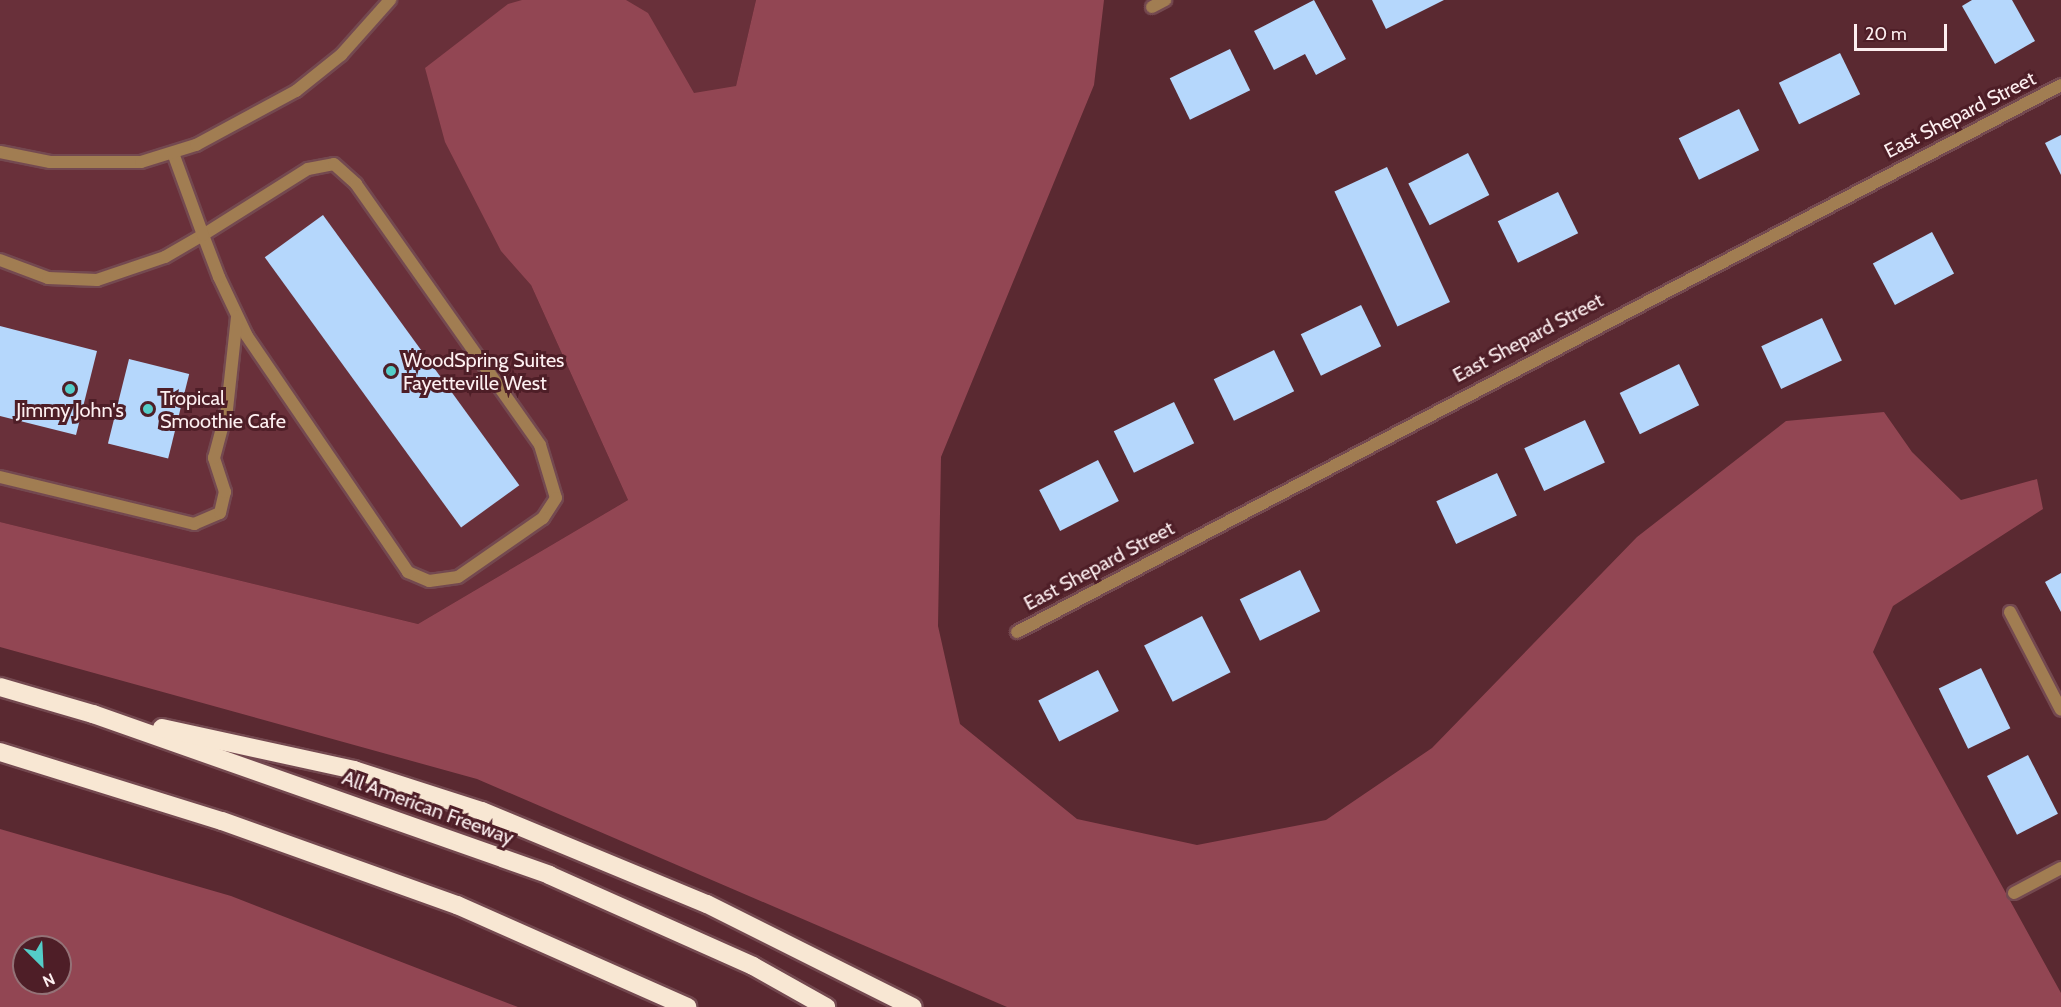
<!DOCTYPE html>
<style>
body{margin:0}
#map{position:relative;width:2061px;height:1007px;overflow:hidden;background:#5a2931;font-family:Cabin,sans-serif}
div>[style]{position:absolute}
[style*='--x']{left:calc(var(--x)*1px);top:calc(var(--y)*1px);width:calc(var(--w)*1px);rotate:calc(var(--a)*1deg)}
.built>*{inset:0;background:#69303a}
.forest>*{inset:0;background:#924653}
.building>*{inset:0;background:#b5d7fc;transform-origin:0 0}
.roads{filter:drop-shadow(2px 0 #744950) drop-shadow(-2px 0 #744950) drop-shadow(0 2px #744950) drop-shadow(0 -2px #744950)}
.service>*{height:12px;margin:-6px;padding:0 6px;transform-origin:6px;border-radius:6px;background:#a17d52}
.minor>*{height:12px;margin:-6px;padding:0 6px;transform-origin:6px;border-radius:6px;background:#a17d52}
.motorway>*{height:18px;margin:-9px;padding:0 9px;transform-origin:9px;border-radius:9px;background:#f8e7d3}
.dots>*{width:16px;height:16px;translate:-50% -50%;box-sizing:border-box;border:3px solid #4e1e27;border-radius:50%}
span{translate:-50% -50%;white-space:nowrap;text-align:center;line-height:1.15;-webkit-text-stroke:6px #4e1e27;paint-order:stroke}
.street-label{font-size:20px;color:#fdeff0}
.poi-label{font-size:20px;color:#fdeff0}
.left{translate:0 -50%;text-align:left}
.north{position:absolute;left:12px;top:935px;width:60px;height:60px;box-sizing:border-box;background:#4e1e27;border:2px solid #947277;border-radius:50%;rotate:156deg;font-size:16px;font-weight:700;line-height:24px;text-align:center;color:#fdeff0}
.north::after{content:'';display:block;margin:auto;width:21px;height:27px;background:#54cdc8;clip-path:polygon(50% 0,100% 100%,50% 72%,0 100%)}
.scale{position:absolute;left:1854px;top:24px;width:93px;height:27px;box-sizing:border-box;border:3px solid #fdeff0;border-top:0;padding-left:8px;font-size:18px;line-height:21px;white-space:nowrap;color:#fdeff0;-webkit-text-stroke:4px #4e1e27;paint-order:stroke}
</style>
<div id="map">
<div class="built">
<i style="clip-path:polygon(0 0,756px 0,736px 86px,531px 285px,628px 500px,418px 624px,0 522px)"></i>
</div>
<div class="forest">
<i style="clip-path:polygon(522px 0,626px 0,648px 13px,694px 93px,736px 86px,756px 0,1104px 0,1094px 85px,941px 457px,938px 626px,960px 724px,1077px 819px,1197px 845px,1326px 820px,1432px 748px,1637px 537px,1786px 421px,1884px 412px,1912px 452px,1961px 500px,2037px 479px,2043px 509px,1893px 606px,1873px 652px,2061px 993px,2061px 1007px,1007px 1007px,477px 779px,0 647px,0 522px,418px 624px,628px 500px,531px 285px,501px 251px,445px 142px,425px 68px,508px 4px)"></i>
<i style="clip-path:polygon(evenodd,0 829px,231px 896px,518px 1007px,0 1007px,0 829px,24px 947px,60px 947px,60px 983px,24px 983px,24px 947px)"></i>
</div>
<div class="building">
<i style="clip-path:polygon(1314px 0,1346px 59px,1316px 75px,1305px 54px,1274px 70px,1254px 31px)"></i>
<i style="clip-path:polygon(1372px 0,1444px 0,1386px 29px)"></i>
<i style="clip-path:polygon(1972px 0,2012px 0,2035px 41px,1995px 64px,1962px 6px)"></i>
<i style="left:1230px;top:49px;width:46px;height:67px;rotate:64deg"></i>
<i style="left:1840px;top:53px;width:46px;height:68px;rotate:64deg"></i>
<i style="left:1739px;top:109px;width:46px;height:67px;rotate:64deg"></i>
<i style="clip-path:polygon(2061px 135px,2061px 175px,2045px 143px)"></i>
<i style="left:1468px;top:153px;width:47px;height:67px;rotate:63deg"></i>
<i style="left:1387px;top:167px;width:149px;height:58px;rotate:65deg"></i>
<i style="left:1558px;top:192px;width:46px;height:67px;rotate:64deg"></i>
<i style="left:323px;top:215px;width:334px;height:72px;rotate:54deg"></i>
<i style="left:1932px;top:232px;width:47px;height:67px;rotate:62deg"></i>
<i style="left:1361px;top:305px;width:46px;height:67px;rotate:64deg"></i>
<i style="left:1822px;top:318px;width:47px;height:67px;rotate:65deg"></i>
<i style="clip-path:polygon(0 326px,97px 351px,76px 435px,0 416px)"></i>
<i style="left:1274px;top:350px;width:46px;height:67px;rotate:64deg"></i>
<i style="left:129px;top:359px;width:62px;height:87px;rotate:14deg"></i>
<i style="left:1679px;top:364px;width:46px;height:66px;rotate:64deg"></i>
<i style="left:1174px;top:402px;width:46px;height:67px;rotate:64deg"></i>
<i style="left:1585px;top:420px;width:47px;height:67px;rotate:65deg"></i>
<i style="left:1098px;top:460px;width:46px;height:66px;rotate:63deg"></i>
<i style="left:1497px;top:473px;width:47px;height:67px;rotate:65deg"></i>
<i style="left:1300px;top:570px;width:46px;height:67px;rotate:64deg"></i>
<i style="clip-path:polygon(2061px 573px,2061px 612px,2045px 582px)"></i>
<i style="left:1202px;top:616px;width:63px;height:65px;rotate:63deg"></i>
<i style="left:1981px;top:668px;width:67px;height:47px;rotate:64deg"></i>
<i style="left:1098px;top:670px;width:46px;height:67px;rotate:63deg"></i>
<i style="left:2028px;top:755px;width:66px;height:46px;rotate:63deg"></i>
</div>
<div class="roads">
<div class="service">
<i style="--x:0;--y:260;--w:51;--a:20.6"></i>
<i style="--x:48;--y:278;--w:49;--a:2.3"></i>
<i style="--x:97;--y:280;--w:72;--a:-18.7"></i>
<i style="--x:165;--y:257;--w:44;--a:-30.1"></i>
<i style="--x:203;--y:235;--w:124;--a:-32.2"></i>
<i style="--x:308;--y:169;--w:26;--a:-11"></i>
<i style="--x:334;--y:164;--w:30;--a:42"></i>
<i style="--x:356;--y:184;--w:319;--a:54.8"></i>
<i style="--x:540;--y:445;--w:55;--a:73.2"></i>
<i style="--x:556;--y:498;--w:24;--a:123"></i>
<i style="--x:543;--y:518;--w:103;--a:145.2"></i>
<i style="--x:458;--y:577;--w:29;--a:172"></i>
<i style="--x:429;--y:581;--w:23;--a:-157"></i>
<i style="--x:408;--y:572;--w:286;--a:-124.3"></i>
<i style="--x:247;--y:336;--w:65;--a:-115.4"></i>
<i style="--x:219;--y:277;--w:45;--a:-110.9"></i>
<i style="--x:203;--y:235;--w:87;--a:-110.1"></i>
<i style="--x:0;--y:477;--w:200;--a:13.6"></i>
<i style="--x:194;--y:524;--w:28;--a:-23"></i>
<i style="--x:220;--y:513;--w:22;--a:-77"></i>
<i style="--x:225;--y:492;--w:36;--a:-108"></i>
<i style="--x:214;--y:458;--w:51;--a:-75.1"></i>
<i style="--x:227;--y:409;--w:93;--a:-83.8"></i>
<i style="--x:2010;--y:612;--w:110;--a:62.5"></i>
</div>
<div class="minor">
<i style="--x:1152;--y:7;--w:15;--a:-28"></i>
<i style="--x:0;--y:152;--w:51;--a:11.3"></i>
<i style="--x:50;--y:162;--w:91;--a:0"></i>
<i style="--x:141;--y:162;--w:58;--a:-17.2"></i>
<i style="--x:196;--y:145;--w:114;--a:-28.4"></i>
<i style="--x:296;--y:91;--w:58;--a:-38.7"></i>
<i style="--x:341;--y:55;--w:74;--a:-48.3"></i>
<i style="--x:1017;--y:632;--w:1179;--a:-27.65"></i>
<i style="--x:2014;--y:893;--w:53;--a:-28"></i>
</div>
<div class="motorway">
<i style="--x:0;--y:687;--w:97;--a:16.2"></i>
<i style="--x:93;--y:714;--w:484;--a:19.4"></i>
<i style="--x:549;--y:875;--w:223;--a:24"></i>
<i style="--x:753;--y:966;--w:84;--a:29.3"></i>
<i style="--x:162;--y:728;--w:197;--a:12.3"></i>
<i style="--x:354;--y:770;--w:134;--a:17.8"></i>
<i style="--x:482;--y:811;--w:243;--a:22.5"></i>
<i style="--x:707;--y:904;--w:230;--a:26.6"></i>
<i style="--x:0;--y:752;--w:232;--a:17.3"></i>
<i style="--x:222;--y:821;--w:250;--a:19.7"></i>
<i style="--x:457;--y:905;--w:252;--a:23.9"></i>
</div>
</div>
<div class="dots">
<i style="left:391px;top:371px;background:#54cdc8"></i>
<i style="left:70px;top:389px;background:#54cdc8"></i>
<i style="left:148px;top:409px;background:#54cdc8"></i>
</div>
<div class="street-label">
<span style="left:1960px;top:115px;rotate:-27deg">East Shepard Street</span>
<span style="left:1528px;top:338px;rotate:-28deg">East Shepard Street</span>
<span style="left:1099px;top:566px;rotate:-28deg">East Shepard Street</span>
<span style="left:428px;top:808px;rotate:20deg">All American Freeway</span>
</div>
<div class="poi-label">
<span class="left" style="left:403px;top:372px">WoodSpring Suites<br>Fayetteville West</span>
<span class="left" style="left:160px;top:410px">Tropical<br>Smoothie Cafe</span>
<span style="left:70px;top:410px">Jimmy John's</span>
</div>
<div class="north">N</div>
<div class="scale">20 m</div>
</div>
